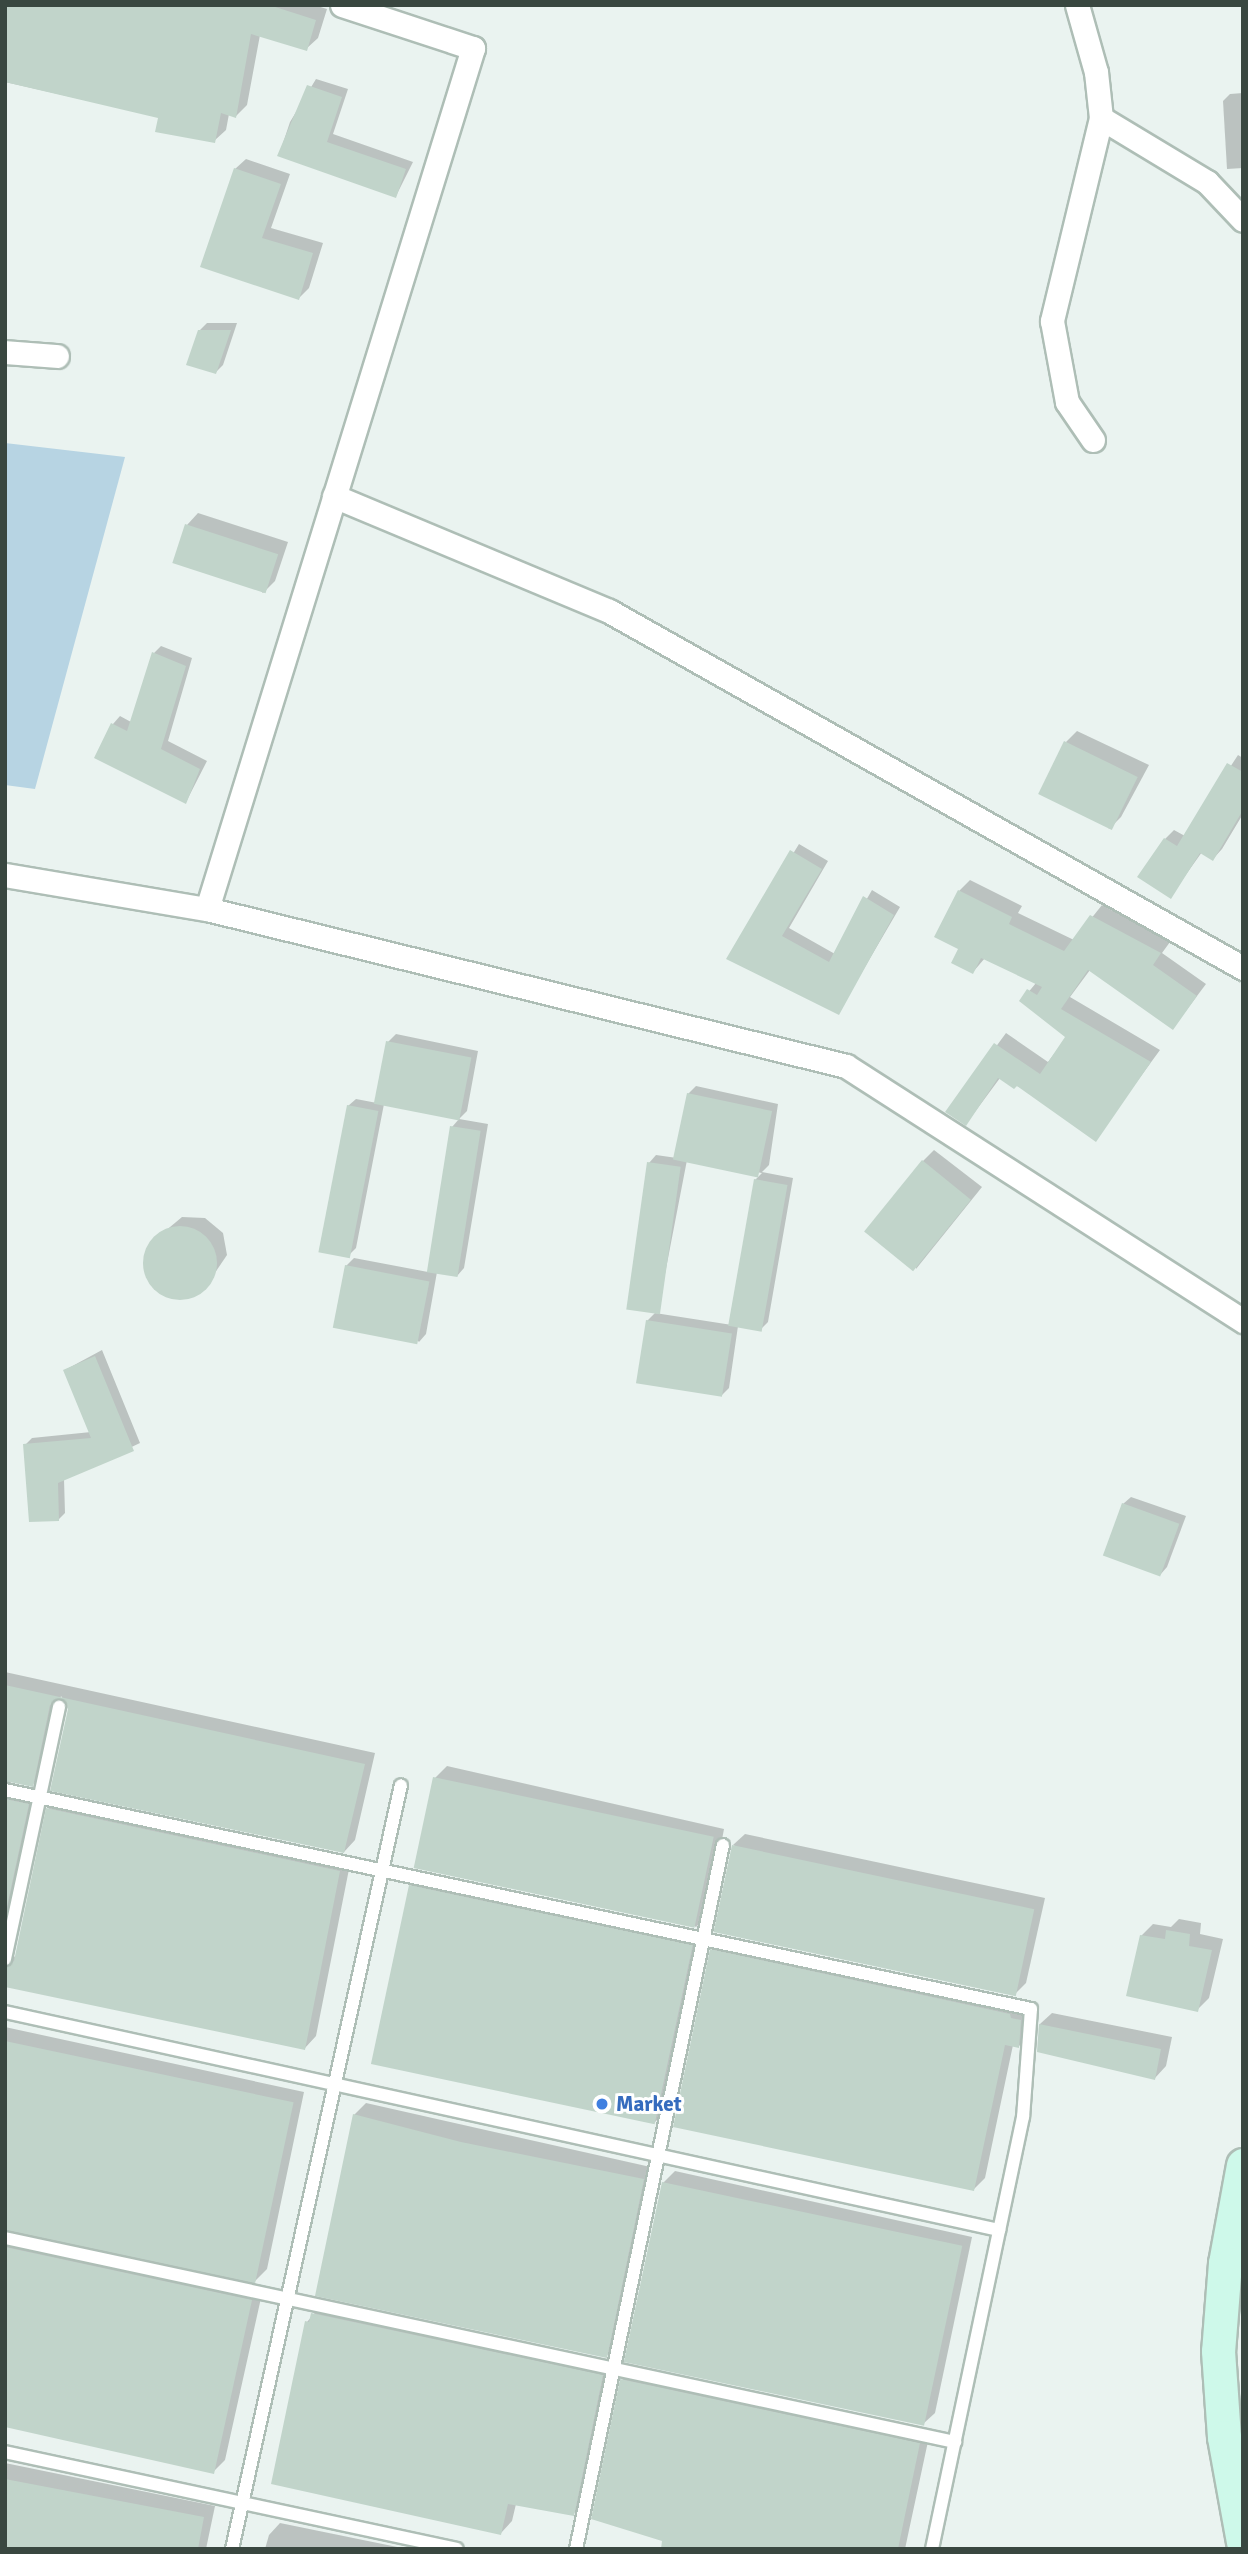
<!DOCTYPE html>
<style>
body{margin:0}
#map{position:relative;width:1248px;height:2554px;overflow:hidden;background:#eaf3f0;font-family:Signika,sans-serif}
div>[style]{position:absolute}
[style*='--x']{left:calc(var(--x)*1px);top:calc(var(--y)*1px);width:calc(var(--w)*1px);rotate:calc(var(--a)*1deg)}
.green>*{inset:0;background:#b7d4e3}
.shadow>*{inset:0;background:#0003}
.building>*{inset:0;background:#c1d4ca;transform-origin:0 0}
.round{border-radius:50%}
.roads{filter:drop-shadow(2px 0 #aebeb6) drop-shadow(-2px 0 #aebeb6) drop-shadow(0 2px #aebeb6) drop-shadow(0 -2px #aebeb6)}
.lane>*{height:12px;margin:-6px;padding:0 6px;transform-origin:6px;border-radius:6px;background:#fff}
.street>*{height:23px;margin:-11.5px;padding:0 11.5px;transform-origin:11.5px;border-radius:11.5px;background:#fff}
.secondary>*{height:33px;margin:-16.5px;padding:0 16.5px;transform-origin:16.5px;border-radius:16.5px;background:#cef9ea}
.dots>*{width:19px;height:19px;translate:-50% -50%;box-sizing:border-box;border:4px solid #fff;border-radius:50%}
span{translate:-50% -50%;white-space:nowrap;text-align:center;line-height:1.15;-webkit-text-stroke:6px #fff;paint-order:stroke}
.shop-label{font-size:21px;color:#366cbe;font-weight:700}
.left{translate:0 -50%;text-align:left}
.frame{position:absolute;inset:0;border:7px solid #394740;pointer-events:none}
</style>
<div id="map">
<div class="green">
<i style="clip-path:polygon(5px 443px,125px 457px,35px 789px,5px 785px)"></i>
</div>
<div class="shadow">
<i style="clip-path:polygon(5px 5px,314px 5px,327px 9px,318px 38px,306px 49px,260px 35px,247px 105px,236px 116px,229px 114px,226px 130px,214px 141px,160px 117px,5px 82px)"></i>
<i style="clip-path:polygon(316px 79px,348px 89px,333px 134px,413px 162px,396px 196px,279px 155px,290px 122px)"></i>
<i style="clip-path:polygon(1243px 93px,1243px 168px,1227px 169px,1223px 101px,1230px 94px)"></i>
<i style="clip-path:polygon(246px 159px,290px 174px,271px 228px,323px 243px,309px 288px,299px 298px,202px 266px,235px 169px)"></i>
<i style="clip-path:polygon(207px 323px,237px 323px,223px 365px,216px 372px,199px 331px)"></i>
<i style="clip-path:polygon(198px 513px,288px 542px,275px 581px,263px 593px,187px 525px)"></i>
<i style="clip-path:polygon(161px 646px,192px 658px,168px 741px,207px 761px,186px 802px,96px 757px,113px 724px,120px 716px,131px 722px,154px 653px)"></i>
<i style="clip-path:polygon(1077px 731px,1149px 765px,1121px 817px,1109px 829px,1066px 742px)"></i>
<i style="clip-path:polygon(1238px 755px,1243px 758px,1243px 814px,1222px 849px,1213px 859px,1202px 852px,1170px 897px,1165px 839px,1174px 830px,1185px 836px)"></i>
<i style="clip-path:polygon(799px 844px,828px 861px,789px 928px,835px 954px,872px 890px,900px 907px,838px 1013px,728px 959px)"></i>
<i style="clip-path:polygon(970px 880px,1022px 906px,1018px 913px,1074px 940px,1102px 905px,1170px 942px,1162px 953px,1206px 984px,1173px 1028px,1090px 970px,1070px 997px,1160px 1050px,1095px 1139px,1028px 1091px,1000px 1078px,966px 1124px,948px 1112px,1006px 1033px,1048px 1062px,1067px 1037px,1021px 1001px,1036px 983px,985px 958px,973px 972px,960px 948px,959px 891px)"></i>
<i style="clip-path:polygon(396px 1034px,478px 1051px,467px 1111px,459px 1119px,384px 1104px,356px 1248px,348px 1256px,348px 1106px,356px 1099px,377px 1103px,388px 1042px)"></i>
<i style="clip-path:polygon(696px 1086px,778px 1104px,769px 1165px,762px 1172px,793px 1178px,768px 1322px,760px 1330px,738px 1326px,729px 1388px,721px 1396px,647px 1321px,655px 1313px,732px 1325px,755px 1180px,762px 1173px,687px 1160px,659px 1305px,652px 1312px,649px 1163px,656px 1155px,677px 1158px,688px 1094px)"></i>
<i style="clip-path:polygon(459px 1119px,488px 1124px,464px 1268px,457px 1276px,437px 1272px,426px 1334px,419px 1342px,346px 1266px,354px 1258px,428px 1272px,452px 1127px)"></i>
<i style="clip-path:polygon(934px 1150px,982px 1187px,916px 1269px,923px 1161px)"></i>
<i style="clip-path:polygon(182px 1217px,205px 1218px,223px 1233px,227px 1255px,204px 1289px,183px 1298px,161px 1293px,147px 1277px,145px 1266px,151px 1243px)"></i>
<i style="clip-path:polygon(102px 1350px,140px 1443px,64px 1479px,65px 1513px,58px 1520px,25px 1445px,32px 1438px,91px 1432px,65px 1370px)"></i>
<i style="clip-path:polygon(1131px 1497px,1186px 1516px,1167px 1567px,1160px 1575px,1123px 1504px)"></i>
<i style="clip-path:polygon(5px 1672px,375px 1753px,355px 1840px,344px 1852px,69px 1708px,61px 1696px,44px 1773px,32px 1785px,10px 1781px,14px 1787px,40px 1793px,7px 1945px,16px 1959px,48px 1809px,60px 1797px,351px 1859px,316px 2036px,305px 2048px,5px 1983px)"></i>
<i style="clip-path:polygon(447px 1766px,724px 1829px,708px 1915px,696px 1927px,435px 1778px)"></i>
<i style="clip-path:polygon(745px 1834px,1045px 1898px,1026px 1983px,1014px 1995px,733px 1845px)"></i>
<i style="clip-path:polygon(422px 1874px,704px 1934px,667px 2110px,655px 2122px,410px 1886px)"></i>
<i style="clip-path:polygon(1179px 1919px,1201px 1923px,1200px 1934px,1223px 1939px,1209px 1998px,1197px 2010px,1141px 1936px,1153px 1924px,1171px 1927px)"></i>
<i style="clip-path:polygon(723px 1939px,1032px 2009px,1030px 2035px,1019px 2046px,1013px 2045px,985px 2178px,973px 2190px,712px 1950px)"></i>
<i style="clip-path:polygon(1052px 2013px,1172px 2037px,1166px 2066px,1155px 2078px,1038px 2051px,1040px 2024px)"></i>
<i style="clip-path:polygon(5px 2027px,304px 2092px,267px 2269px,255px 2281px,11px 2229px,15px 2235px,263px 2289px,225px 2460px,213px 2472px,5px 2425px)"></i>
<i style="clip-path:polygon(366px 2103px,655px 2168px,618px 2345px,606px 2356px,354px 2115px)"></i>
<i style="clip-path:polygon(675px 2171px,972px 2237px,935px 2413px,923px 2424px,663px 2183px)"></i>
<i style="clip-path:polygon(324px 2302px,614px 2364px,585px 2502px,573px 2514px,516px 2504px,512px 2521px,501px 2533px,307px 2322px)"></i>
<i style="clip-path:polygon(634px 2368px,930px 2432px,905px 2549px,662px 2549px,664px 2540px,622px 2380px)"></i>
<i style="clip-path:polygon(5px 2463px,215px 2506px,206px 2549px,5px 2549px)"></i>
<i style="clip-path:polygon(280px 2523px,407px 2549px,265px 2549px,269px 2535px)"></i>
</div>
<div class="building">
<i style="clip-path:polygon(5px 5px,269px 5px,316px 20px,307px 51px,251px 34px,236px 118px,221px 113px,215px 143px,155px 132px,158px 118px,5px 82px)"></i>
<i style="clip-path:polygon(307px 85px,342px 97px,327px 142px,406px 169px,396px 198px,277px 156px)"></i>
<i style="clip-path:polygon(234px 168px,281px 184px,262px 238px,313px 253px,299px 300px,200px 267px)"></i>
<i style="clip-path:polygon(198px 330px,231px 330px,216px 374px,186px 365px)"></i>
<i style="left:185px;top:524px;width:98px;height:41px;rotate:18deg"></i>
<i style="clip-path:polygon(152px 652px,186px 666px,161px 749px,200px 769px,186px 804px,94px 758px,111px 723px,127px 731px)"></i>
<i style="left:1064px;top:741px;width:82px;height:59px;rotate:26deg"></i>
<i style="clip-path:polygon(1227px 763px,1243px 772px,1243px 810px,1213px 861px,1200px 853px,1171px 899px,1137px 877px,1164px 838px,1177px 846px)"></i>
<i style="clip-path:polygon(790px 850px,822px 869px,782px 936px,829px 962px,863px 896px,894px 915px,839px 1015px,726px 959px)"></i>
<i style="clip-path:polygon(958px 890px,1012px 917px,1009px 924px,1064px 951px,1090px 915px,1161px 953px,1153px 965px,1197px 996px,1173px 1030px,1088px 970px,1061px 1009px,1151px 1062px,1096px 1142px,1017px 1086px,1014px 1089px,998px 1078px,966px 1126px,945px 1112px,994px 1043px,1040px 1074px,1065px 1037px,1019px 1001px,1027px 989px,1037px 995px,1042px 987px,981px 958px,973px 974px,951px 963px,958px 949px,934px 937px)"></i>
<i style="left:386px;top:1041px;width:87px;height:64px;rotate:11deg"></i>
<i style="left:687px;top:1093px;width:87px;height:68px;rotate:12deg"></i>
<i style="left:347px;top:1105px;width:32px;height:150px;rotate:11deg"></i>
<i style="left:450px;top:1126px;width:31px;height:148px;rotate:9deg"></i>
<i style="left:922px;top:1160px;width:63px;height:92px;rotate:39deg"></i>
<i style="left:647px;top:1162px;width:34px;height:149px;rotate:8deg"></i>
<i style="left:754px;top:1179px;width:34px;height:149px;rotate:10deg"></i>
<i class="round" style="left:143px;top:1226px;width:74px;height:74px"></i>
<i style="left:345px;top:1265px;width:86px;height:64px;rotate:11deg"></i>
<i style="left:646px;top:1320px;width:87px;height:64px;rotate:9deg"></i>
<i style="clip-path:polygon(95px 1356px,134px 1451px,58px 1483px,59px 1521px,29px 1522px,23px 1444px,91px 1438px,63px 1370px)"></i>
<i style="left:1122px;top:1503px;width:61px;height:56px;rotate:20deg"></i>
<i style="clip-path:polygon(5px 1685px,365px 1764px,344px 1853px,50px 1791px,68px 1709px,61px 1699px,50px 1705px,33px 1787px,5px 1781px)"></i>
<i style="left:433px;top:1777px;width:287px;height:93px;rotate:12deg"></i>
<i style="clip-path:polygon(5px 1799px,29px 1804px,5px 1916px)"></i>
<i style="clip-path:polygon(46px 1808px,340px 1871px,305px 2050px,5px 1987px,5px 1968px,14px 1961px)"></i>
<i style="left:732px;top:1845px;width:309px;height:89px;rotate:12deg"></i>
<i style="left:409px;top:1885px;width:290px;height:183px;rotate:12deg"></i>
<i style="clip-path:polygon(1166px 1930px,1190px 1934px,1189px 1946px,1212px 1950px,1198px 2012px,1126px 1996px,1140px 1935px,1165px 1939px)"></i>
<i style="clip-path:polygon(710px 1949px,1010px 2014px,1011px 2018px,1021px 2020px,1019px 2048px,1005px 2045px,974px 2191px,673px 2127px)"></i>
<i style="clip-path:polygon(1039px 2024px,1161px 2049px,1155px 2080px,1037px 2052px)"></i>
<i style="left:5px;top:2041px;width:295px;height:188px;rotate:12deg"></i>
<i style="clip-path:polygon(353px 2114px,461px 2142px,644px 2179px,607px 2358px,315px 2296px)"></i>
<i style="left:662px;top:2182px;width:307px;height:184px;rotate:12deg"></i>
<i style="clip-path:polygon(5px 2247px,252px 2300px,214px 2474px,5px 2427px)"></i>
<i style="clip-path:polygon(311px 2313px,603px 2375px,574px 2516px,508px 2504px,501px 2535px,271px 2484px,305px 2321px,309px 2322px)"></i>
<i style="clip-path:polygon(620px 2379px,920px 2443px,898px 2549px,661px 2549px,662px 2541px,591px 2519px)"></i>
<i style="clip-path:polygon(5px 2479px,204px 2517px,198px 2549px,5px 2549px)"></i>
</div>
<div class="roads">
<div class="lane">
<i style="--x:5;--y:1790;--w:1049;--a:12.05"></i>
<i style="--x:1031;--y:2009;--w:108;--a:94.2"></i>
<i style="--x:1023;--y:2117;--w:441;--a:101.9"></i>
<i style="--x:5;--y:1959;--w:258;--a:-77.9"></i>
<i style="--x:5;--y:2012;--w:1018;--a:12.37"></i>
<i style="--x:5;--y:2238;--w:972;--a:12.12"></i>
<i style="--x:5;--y:2452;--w:462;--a:12.1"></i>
<i style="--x:232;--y:2549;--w:782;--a:-77.53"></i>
<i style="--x:576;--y:2549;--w:719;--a:-78.21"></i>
</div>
<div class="street">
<i style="--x:342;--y:5;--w:138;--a:18.2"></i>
<i style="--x:473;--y:48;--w:901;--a:107.17"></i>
<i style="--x:207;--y:909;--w:658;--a:13.8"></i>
<i style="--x:846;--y:1066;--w:472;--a:32.7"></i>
<i style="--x:1077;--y:5;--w:70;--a:74.2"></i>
<i style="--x:1096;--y:72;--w:46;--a:83.8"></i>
<i style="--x:1101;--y:118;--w:209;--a:103.6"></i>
<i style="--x:1052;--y:321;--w:82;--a:79.5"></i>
<i style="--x:1067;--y:402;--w:46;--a:55.6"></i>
<i style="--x:1101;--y:118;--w:124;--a:31.1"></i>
<i style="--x:1207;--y:182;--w:52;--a:46.5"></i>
<i style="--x:5;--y:352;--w:52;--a:4.4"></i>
<i style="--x:334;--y:496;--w:298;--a:22.7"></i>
<i style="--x:609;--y:611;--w:728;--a:29.38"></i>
<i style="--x:5;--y:875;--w:205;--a:9.6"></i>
</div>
<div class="secondary">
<i style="--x:1243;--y:2165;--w:100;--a:100.4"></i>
<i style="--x:1225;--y:2263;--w:88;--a:94.5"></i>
<i style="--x:1218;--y:2351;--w:86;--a:86"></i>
<i style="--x:1224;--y:2437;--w:107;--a:79.7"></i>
</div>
</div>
<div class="dots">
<i style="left:602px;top:2104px;background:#3f7fe0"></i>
</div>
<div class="shop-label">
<span class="left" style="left:616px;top:2104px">Market</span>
</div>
<div class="frame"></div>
</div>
